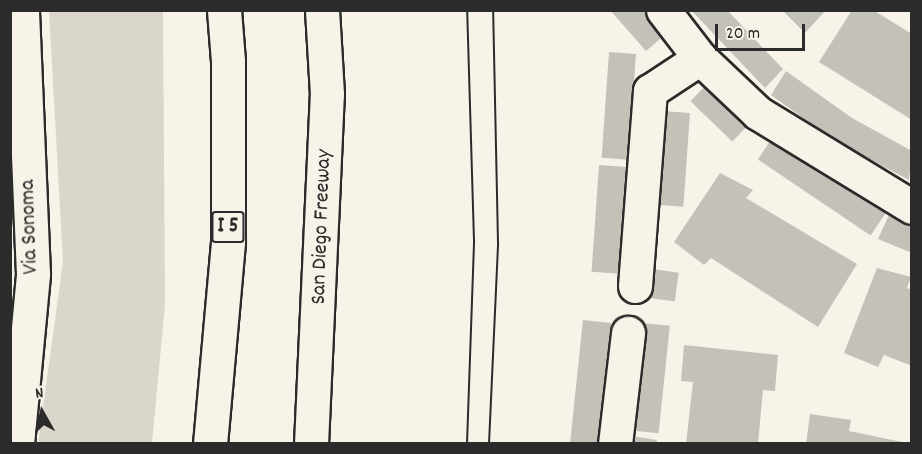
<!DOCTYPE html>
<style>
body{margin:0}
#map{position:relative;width:922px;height:454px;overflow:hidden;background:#f7f3e8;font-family:Dekko,sans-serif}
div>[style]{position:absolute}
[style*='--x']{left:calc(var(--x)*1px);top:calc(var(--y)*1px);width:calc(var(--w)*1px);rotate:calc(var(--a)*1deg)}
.green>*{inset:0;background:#dad6cc}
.building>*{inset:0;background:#c4c1b9;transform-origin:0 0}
.roads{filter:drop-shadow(2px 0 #2b2b2b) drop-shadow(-2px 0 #2b2b2b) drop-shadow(0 2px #2b2b2b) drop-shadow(0 -2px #2b2b2b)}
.minor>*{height:33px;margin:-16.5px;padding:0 16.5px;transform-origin:16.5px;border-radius:16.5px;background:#f7f3e8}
.highway>*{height:33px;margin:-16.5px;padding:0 16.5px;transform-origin:16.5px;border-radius:16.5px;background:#f7f3e8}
.tram>*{height:1.5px;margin:-0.75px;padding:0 0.75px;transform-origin:0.75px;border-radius:0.75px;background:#2b2b2b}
span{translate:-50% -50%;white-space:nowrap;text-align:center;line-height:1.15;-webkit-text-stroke:4.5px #f7f3e8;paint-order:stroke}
.shield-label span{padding:2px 4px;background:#f7f3e8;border:2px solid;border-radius:4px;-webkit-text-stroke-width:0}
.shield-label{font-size:21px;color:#2b2b2b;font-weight:700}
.street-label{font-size:22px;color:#2b2b2b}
.frame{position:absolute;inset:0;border:12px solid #2b2b2b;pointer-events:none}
.north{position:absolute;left:12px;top:382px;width:60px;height:60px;-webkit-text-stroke:4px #f7f3e8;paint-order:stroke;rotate:352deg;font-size:16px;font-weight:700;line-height:24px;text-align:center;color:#2b2b2b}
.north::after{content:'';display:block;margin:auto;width:21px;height:27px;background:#2b2b2b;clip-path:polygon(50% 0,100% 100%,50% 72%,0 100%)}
.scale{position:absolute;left:715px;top:24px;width:90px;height:27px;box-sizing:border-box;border:3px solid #2b2b2b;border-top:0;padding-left:8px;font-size:18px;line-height:21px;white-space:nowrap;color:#2b2b2b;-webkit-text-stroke:4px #f7f3e8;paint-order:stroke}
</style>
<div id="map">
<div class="green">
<i style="clip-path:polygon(49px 11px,163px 11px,165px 305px,152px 443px,38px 443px,63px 262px)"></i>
</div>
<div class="building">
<i style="clip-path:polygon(610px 10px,647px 10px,667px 33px,646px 51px)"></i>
<i style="clip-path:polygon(691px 10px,727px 10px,783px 69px,765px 88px)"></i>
<i style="clip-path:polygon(782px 10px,826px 10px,805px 33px)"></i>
<i style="clip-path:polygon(852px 10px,873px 10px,912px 34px,912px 120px,819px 62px)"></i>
<i style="left:609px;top:52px;width:27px;height:106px;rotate:4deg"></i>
<i style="clip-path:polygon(786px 71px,852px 118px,912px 151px,909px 180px,837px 142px,771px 95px)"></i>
<i style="left:710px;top:81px;width:58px;height:28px;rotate:44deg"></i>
<i style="left:663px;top:111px;width:27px;height:94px;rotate:4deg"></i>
<i style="left:773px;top:137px;width:136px;height:27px;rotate:34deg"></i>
<i style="left:599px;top:165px;width:28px;height:107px;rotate:4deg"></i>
<i style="clip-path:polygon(720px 173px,753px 190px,746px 198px,857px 264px,818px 327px,711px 258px,704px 265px,674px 242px)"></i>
<i style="clip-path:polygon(889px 215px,912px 224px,912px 253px,878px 239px)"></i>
<i style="clip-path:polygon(877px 268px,911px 277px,907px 288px,912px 290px,912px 366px,884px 355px,878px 367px,844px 353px)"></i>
<i style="left:652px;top:269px;width:27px;height:29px;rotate:8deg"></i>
<i style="left:583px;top:320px;width:28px;height:125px;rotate:6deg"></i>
<i style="left:643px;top:323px;width:27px;height:108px;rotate:6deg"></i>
<i style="clip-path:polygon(684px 345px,778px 355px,775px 391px,763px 390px,758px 444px,686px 444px,693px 382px,681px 381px)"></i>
<i style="clip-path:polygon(810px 414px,851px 420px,849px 431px,912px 444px,806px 444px)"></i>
<i style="clip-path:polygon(632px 436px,657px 440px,656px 444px,631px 444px)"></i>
</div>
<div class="roads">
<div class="minor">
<i style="--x:663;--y:10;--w:61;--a:52.4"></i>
<i style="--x:700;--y:58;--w:80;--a:43.5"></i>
<i style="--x:758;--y:113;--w:180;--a:31.4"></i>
<i style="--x:635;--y:286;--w:196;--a:-85.6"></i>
<i style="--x:650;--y:91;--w:60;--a:-33.4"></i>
<i style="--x:17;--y:444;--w:171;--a:-84.6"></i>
<i style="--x:33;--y:274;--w:264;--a:-92.4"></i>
<i style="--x:615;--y:444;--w:112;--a:-83.3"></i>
</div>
<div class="highway">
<i style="--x:210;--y:444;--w:204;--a:-84.9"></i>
<i style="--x:228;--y:241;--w:180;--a:-90"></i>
<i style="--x:228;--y:61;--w:51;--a:-94.5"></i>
<i style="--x:311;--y:444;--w:350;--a:-87.4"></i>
<i style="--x:327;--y:94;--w:84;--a:-93.4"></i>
</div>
</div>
<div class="tram">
<i style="--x:467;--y:444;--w:203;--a:-88"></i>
<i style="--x:474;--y:241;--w:231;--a:-91.7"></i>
<i style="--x:489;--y:444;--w:201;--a:-87.4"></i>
<i style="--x:498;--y:243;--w:233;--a:-91.2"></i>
</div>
<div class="shield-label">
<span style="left:228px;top:227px">I 5</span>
</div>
<div class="street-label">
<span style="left:30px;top:227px;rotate:-92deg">Via Sonoma</span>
<span style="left:322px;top:227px;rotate:-88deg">San Diego Freeway</span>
</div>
<div class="frame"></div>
<div class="north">N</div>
<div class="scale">20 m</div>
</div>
